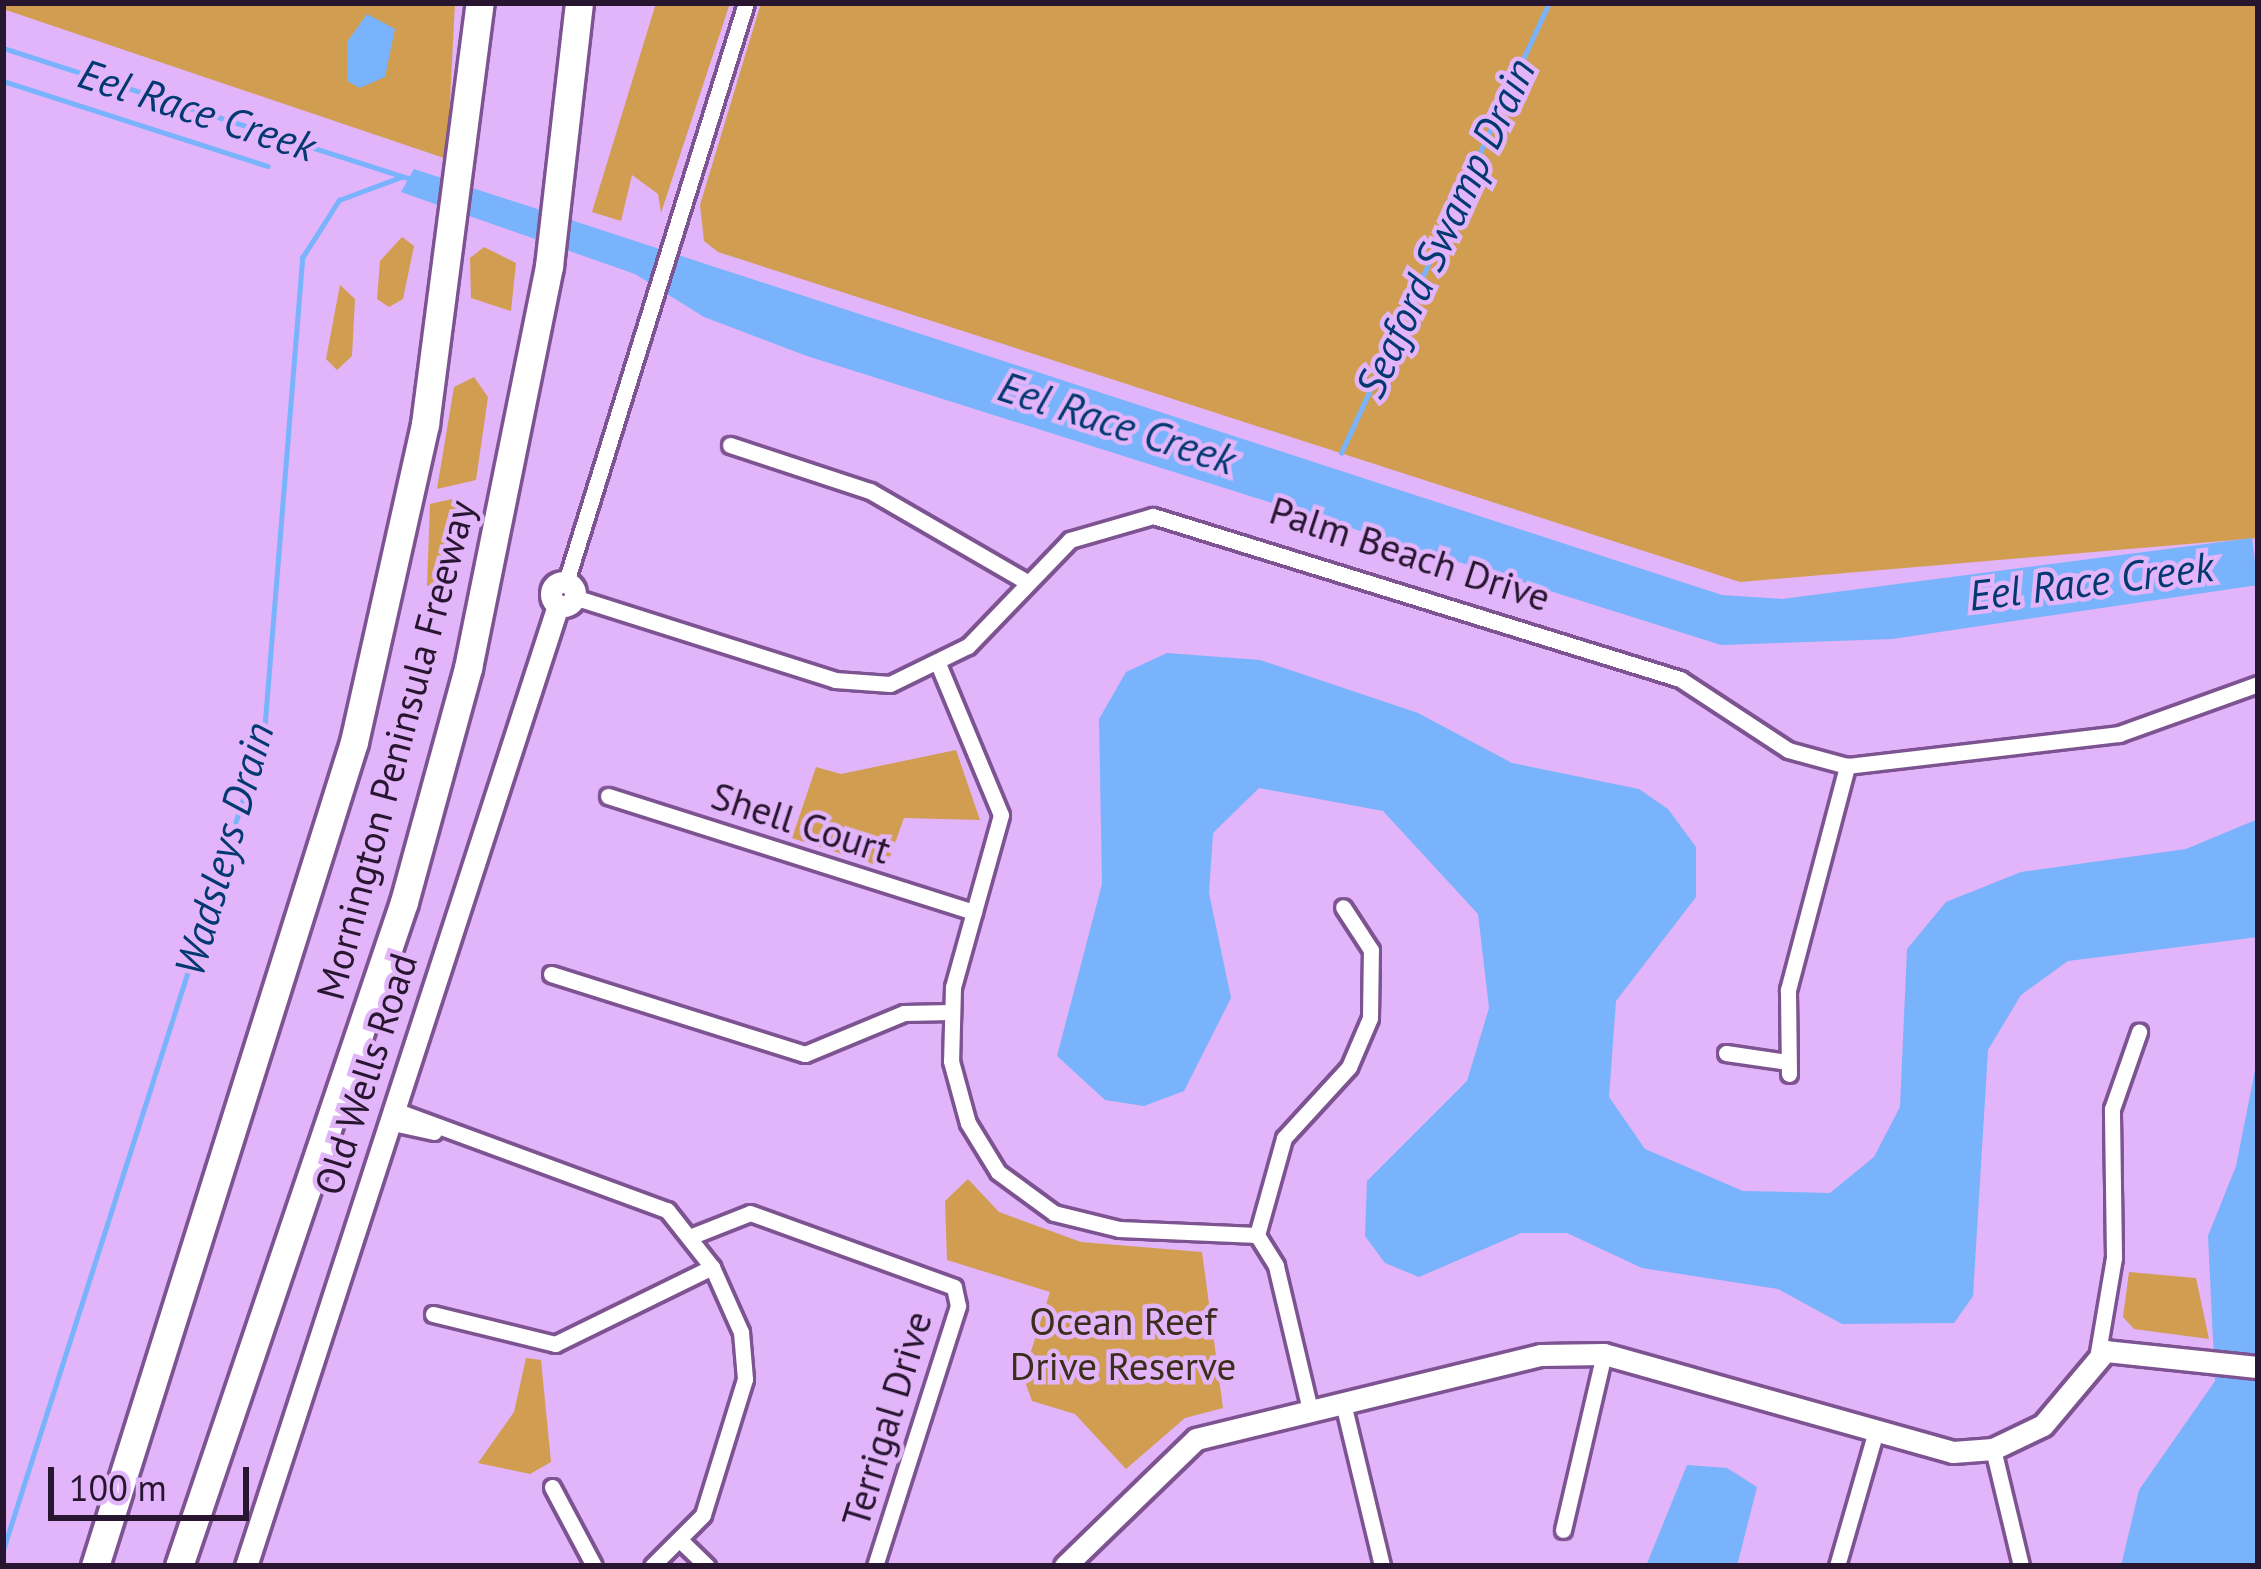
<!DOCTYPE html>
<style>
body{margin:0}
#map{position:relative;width:2261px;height:1569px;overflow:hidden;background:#e2b4f9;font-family:"PT Sans",sans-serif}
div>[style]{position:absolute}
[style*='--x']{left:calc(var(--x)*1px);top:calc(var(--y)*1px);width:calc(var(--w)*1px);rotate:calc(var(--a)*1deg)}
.green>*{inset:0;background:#d19d50}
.water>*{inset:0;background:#78b3fc}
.stream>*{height:4.5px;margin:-2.25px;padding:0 2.25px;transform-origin:2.25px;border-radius:2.25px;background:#78b3fc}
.roads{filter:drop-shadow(3px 0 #7d5391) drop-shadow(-3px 0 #7d5391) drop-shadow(0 3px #7d5391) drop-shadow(0 -3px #7d5391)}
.street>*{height:15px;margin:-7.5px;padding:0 7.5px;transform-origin:7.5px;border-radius:7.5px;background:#fff}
.secondary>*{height:21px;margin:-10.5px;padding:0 10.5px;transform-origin:10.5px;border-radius:10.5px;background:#fff}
.secondary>.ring{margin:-10.5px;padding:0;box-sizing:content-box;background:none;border:21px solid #fff;border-radius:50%}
.highway>*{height:27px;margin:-13.5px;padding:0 13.5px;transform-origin:13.5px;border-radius:13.5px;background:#fff}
span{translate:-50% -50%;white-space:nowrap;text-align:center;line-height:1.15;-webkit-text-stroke:9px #e2b4f9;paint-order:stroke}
.street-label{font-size:39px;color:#281630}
.park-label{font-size:39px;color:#3c2e1b}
.water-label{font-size:42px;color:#023971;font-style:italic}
.frame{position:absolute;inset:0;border:6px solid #281630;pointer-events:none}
.scale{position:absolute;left:48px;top:1467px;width:201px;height:54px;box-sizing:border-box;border:6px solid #281630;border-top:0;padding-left:15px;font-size:36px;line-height:42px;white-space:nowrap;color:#281630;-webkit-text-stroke:9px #e2b4f9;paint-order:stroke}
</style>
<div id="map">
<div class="green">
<i style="clip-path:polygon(3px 3px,455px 3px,447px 159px,3px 9px)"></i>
<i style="clip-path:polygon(656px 3px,730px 3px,661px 213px,658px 194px,632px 175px,621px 221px,592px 212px)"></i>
<i style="clip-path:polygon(761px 3px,2258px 3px,2258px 538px,1740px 582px,718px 252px,704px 241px,700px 205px)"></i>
<i style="clip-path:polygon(402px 237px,414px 246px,403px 299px,389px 307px,377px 299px,380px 261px)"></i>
<i style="clip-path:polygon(484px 247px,516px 263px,511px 311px,471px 298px,470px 258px)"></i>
<i style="clip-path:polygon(340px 285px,355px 299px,352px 356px,337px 370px,326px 359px)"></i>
<i style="clip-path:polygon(474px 377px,488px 397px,476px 480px,437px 489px,454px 387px)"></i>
<i style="clip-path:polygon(461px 497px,453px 578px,427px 586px,430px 504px)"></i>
<i style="clip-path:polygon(956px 750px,980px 820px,904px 818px,886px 868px,792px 838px,816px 767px,841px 774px)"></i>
<i style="clip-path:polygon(968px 1179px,999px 1212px,1081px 1242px,1202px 1252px,1223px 1408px,1185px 1418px,1126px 1469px,1075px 1414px,1032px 1401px,1023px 1376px,1050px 1292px,947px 1260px,945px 1201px)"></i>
<i style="clip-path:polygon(2129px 1272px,2196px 1278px,2209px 1339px,2134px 1329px,2123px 1317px)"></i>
<i style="clip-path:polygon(526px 1358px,541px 1360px,551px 1462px,530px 1474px,478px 1463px,514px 1412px)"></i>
</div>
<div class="water">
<i style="clip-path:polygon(367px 14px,395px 29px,385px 77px,360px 88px,347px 81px,347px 42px)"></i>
<i style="clip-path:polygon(414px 169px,1722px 595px,1782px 599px,2252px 538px,2258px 585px,1892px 639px,1721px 645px,807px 356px,704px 317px,635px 274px,401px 192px)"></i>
<i style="clip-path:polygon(1167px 653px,1260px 660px,1418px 713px,1512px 763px,1639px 789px,1668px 809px,1696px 847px,1696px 897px,1616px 1001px,1609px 1097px,1645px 1149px,1743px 1191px,1830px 1193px,1874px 1157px,1900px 1107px,1907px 949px,1946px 902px,2021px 872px,2186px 849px,2258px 819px,2258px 937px,2068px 961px,2021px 995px,1988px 1050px,1973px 1296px,1954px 1323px,1842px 1324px,1778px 1289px,1642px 1268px,1567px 1233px,1521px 1233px,1419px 1277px,1385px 1263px,1365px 1236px,1367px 1181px,1467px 1081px,1489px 1008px,1478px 914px,1383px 811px,1259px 788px,1213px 833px,1209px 893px,1231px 998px,1184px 1091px,1144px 1106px,1105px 1100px,1057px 1056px,1102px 884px,1099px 719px,1126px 672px)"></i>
<i style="clip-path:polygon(2258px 1055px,2258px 1566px,2121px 1566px,2139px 1490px,2215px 1381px,2208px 1236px,2236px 1166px)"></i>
<i style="clip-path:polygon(1687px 1465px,1727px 1468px,1757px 1487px,1737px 1566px,1646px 1566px)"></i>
</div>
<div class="stream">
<i style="--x:3;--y:48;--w:426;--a:17.8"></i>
<i style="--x:3;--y:81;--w:278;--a:17.8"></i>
<i style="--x:1341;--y:453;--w:496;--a:-65.2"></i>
<i style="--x:3;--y:1550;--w:858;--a:-72.28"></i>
<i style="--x:264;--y:733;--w:477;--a:-85.4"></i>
<i style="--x:302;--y:258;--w:69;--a:-57.5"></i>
<i style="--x:339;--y:200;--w:66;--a:-20.4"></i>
</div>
<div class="roads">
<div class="street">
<i style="--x:730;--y:445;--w:147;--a:18.2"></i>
<i style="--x:870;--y:491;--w:181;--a:30.1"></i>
<i style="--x:566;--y:582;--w:606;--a:-72.73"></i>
<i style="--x:574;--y:597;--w:274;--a:17.6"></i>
<i style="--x:835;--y:680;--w:55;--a:4.2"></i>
<i style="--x:890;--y:684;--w:87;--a:-26"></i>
<i style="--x:968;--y:646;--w:147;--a:-46.1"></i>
<i style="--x:1070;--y:540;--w:86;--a:-16.1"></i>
<i style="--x:1153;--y:516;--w:552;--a:17.19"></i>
<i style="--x:1680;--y:679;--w:129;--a:33.3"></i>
<i style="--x:1788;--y:750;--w:61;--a:15.2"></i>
<i style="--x:1847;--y:766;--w:274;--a:-6.7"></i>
<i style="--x:2119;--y:734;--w:148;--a:-19.8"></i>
<i style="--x:939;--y:666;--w:161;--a:67.4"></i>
<i style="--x:1001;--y:815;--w:179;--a:105.6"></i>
<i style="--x:953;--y:987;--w:74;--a:91.5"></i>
<i style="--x:951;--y:1061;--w:64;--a:74.7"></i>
<i style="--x:968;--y:1123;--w:57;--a:58.5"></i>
<i style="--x:998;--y:1172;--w:69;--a:36.2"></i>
<i style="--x:1054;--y:1213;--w:67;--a:13.8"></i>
<i style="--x:1119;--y:1229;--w:138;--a:2.5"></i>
<i style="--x:1257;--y:1235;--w:36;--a:58"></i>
<i style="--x:1276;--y:1266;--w:148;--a:76.7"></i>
<i style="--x:608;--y:796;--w:384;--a:17.6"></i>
<i style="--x:551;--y:974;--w:266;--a:17.5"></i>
<i style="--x:805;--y:1054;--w:107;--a:-22.5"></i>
<i style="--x:904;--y:1013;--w:47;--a:-1.2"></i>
<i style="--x:1726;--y:1053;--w:56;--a:8.3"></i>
<i style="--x:1789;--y:1074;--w:84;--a:-90.7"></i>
<i style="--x:1788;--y:990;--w:232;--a:-75.2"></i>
<i style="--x:392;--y:1109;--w:293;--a:20.2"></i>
<i style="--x:667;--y:1210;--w:73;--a:51.7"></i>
<i style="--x:712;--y:1267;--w:71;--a:66"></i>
<i style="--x:741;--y:1332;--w:47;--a:85.1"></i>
<i style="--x:745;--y:1379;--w:142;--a:107.2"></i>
<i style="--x:703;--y:1515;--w:72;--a:135"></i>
<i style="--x:388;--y:1122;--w:47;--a:12.3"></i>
<i style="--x:1257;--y:1235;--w:101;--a:-74.4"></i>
<i style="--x:1284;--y:1138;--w:96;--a:-47.5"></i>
<i style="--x:1349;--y:1067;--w:53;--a:-66.8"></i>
<i style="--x:1370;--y:1018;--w:68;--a:-89.2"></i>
<i style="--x:1371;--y:950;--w:51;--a:-123.1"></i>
<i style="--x:692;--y:1236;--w:62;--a:-21.6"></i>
<i style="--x:750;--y:1213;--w:217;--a:19.9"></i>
<i style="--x:954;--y:1287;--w:19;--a:78"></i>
<i style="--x:958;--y:1306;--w:273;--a:107.7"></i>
<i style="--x:433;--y:1314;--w:126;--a:13.8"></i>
<i style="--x:555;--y:1344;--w:175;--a:-26.1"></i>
<i style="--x:2097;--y:1358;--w:101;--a:-80.4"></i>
<i style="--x:2114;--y:1258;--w:149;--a:-90.8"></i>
<i style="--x:2112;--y:1109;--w:82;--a:-70.7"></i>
<i style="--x:1343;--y:1403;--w:168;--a:76.5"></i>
<i style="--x:1993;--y:1449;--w:120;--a:76.5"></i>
<i style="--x:552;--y:1487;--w:89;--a:62"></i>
<i style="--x:1563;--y:1530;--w:181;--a:-76.9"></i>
<i style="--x:682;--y:1542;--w:35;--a:44"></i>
<i style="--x:1837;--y:1566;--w:137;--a:-73.9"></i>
</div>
<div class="secondary">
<i class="ring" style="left:551px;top:582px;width:3px;height:3px"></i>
<i style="--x:246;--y:1566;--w:1010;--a:-72.01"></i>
<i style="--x:1065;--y:1566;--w:182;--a:-44.1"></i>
<i style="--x:1196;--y:1439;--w:355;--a:-13.7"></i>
<i style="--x:1541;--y:1355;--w:63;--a:-0.9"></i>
<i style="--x:1604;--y:1354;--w:362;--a:15.7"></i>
<i style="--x:1953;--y:1452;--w:40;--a:-4.3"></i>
<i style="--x:1993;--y:1449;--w:55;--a:-25.6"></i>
<i style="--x:2043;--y:1425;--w:97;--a:-50"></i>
<i style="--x:2105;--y:1351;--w:154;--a:6"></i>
</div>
<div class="highway">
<i style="--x:95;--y:1566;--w:864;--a:-72.55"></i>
<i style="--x:354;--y:742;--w:326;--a:-77.4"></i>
<i style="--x:425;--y:424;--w:425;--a:-82.6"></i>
<i style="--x:179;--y:1566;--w:701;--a:-71.28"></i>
<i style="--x:404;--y:902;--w:243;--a:-74.7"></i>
<i style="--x:468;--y:668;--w:410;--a:-78.6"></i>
<i style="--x:549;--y:266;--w:265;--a:-83.5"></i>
</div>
</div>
<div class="street-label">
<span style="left:1410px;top:554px;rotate:18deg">Palm Beach Drive</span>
<span style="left:396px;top:750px;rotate:-75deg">Mornington Peninsula Freeway</span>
<span style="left:801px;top:823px;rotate:18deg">Shell Court</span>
<span style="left:366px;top:1074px;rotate:-72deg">Old Wells Road</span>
<span style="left:887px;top:1419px;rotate:-73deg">Terrigal Drive</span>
</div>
<div class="park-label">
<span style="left:1123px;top:1344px">Ocean Reef<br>Drive Reserve</span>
</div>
<div class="water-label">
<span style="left:197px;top:110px;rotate:18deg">Eel Race Creek</span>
<span style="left:1445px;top:228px;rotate:-65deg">Seaford Swamp Drain</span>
<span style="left:1117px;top:423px;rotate:18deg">Eel Race Creek</span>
<span style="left:2091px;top:581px;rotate:-7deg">Eel Race Creek</span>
<span style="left:224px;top:849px;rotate:-74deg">Wadsleys Drain</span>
</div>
<div class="frame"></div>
<div class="scale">100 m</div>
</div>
